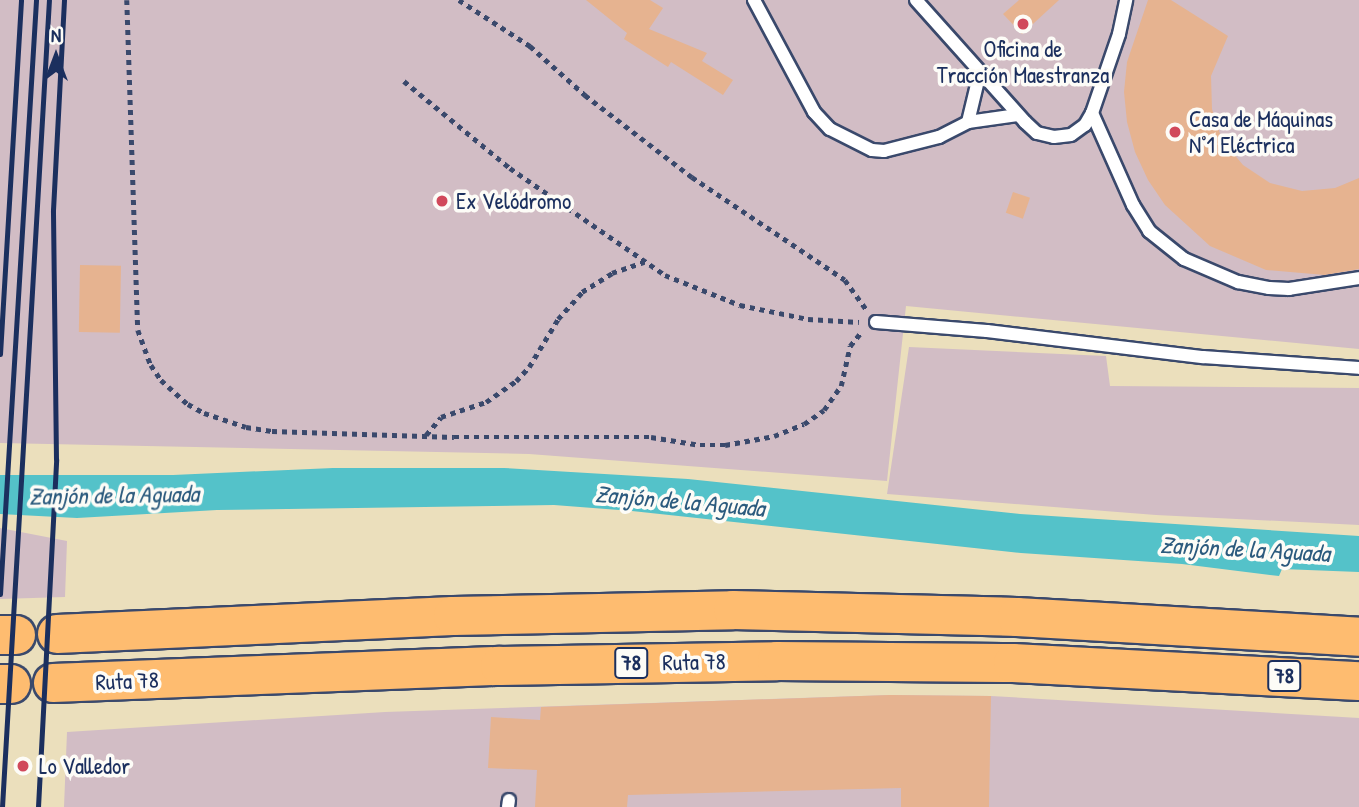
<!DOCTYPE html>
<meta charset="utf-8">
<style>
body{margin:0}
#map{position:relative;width:1359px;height:807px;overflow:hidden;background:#ebdfbc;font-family:"Patrick Hand",sans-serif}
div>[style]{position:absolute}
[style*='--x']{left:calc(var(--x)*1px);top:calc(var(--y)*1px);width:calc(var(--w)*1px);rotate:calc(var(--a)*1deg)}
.industrial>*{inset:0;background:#d2bdc5}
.water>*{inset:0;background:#54c2c9}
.building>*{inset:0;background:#e6b390;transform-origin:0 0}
.path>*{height:4.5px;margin-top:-2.25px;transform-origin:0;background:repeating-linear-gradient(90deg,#3a496c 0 5px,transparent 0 10px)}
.roads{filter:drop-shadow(2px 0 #3a496c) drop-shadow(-2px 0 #3a496c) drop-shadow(0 2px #3a496c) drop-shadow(0 -2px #3a496c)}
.service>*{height:12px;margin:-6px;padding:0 6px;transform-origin:6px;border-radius:6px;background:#fff}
.motorway>*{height:38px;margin:-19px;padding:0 19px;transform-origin:19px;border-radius:19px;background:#febc70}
.rail>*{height:5px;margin:-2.5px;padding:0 2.5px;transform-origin:2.5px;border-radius:2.5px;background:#1b2f5e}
.dots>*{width:19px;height:19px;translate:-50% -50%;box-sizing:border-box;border:4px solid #fdfcf7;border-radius:50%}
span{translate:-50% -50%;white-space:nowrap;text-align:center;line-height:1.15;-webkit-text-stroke:7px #fdfcf7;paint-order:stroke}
.shield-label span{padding:2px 5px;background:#fdfcf7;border:2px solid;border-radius:5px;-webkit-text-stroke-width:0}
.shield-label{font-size:21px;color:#1b2f5e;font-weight:700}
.poi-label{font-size:23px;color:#1b2f5e}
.left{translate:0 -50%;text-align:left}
.street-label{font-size:23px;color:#1b2f5e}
.water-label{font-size:24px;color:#2c5b7e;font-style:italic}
.north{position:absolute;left:21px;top:21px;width:70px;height:70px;-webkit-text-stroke:5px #fdfcf7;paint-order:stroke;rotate:0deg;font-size:19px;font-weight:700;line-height:28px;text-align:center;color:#1b2f5e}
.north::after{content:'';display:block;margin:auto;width:24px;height:32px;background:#1b2f5e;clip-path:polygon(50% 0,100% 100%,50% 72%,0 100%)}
</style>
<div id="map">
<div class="industrial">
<i style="clip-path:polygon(0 0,1359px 0,1359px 349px,906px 306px,887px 481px,529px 454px,0 443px)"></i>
<i style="clip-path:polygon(909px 347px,1106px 356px,1110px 386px,1359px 388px,1359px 525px,1156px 515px,887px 494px)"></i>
<i style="clip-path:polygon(0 528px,67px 541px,65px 597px,0 599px)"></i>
<i style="clip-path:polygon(890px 695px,991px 696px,1359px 718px,1359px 807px,64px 807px,67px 732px,385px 712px)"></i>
</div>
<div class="water">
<i style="clip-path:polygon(333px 468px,504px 468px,688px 479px,1020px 514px,1359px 536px,1359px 572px,1282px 569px,1279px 576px,1182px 564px,1021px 553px,632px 511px,554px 505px,217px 510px,77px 518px,0 514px,0 475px,173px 475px)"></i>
</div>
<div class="building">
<i style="clip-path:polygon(586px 0,650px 0,663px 8px,649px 29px,707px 53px,702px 61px,733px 80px,723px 95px,671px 62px,668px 67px,624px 39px,627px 33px)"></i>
<i style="clip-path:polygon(1019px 0,1059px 0,1022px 34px,1003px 14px)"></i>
<i style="clip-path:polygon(1148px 0,1171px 0,1228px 36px,1211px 76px,1212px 109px,1222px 140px,1243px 165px,1270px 183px,1302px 191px,1335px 188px,1359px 178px,1359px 269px,1325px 275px,1266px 270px,1210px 246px,1165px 205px,1148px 180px,1135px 152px,1127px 122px,1124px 92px,1127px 62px)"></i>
<i style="left:1013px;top:192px;width:18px;height:22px;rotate:19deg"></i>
<i style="left:80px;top:265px;width:41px;height:67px;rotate:1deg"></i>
<i style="clip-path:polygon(890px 695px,991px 696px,989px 807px,901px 807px,901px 788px,628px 795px,627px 807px,535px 807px,537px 770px,488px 768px,491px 717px,540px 720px,541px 707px)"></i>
</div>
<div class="path">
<i style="--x:127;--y:0;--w:330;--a:88.1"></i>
<i style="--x:138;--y:330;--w:37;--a:70"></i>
<i style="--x:151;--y:365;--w:18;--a:56"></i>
<i style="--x:161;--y:380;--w:36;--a:42"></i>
<i style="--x:188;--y:404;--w:18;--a:29"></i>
<i style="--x:204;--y:413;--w:44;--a:18.4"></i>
<i style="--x:246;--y:427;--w:26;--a:9"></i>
<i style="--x:272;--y:431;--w:182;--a:1.9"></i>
<i style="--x:454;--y:437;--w:197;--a:0"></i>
<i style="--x:651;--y:437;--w:50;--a:9.3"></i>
<i style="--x:700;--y:445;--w:25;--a:0"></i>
<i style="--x:725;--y:445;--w:50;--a:-10.4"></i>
<i style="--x:774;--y:436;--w:32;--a:-22"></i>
<i style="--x:804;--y:424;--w:24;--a:-35"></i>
<i style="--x:824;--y:410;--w:29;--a:-55"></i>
<i style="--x:841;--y:386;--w:41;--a:-77.3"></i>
<i style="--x:850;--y:346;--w:19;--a:-51"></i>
<i style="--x:459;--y:0;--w:85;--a:32.9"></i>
<i style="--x:530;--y:46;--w:74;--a:41.7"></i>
<i style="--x:585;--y:95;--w:135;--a:37.5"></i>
<i style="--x:692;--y:177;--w:184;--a:33.9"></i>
<i style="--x:845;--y:280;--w:36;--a:54"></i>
<i style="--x:404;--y:81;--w:137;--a:39.4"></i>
<i style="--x:510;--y:168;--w:188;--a:34.6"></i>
<i style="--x:665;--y:275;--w:81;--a:21.8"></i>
<i style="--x:740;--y:305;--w:69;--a:11.6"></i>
<i style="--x:808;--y:319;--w:51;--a:3.4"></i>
<i style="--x:426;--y:435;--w:23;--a:-50"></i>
<i style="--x:441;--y:417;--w:47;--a:-18.4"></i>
<i style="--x:486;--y:402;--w:37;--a:-35"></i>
<i style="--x:516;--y:381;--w:19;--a:-47"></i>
<i style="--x:529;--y:367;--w:56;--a:-58.9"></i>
<i style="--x:558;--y:319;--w:36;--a:-48"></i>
<i style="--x:582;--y:292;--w:36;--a:-32"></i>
<i style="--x:612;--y:273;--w:34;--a:-19"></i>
</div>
<div class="roads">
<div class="service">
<i style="--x:754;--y:0;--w:127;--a:61.8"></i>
<i style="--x:814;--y:112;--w:23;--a:47"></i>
<i style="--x:830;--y:129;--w:47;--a:26.6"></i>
<i style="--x:872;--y:150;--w:12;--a:5"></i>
<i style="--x:884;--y:151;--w:57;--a:-14.3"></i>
<i style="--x:939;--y:137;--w:33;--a:-27"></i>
<i style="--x:968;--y:122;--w:50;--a:-8"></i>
<i style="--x:916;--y:0;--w:164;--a:48.2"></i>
<i style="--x:1025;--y:122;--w:16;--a:43"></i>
<i style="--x:1037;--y:133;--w:17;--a:13"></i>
<i style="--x:1054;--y:137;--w:17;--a:-7"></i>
<i style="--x:1071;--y:135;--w:17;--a:-36"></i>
<i style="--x:1085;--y:125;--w:14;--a:-60"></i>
<i style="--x:1092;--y:113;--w:83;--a:-71.1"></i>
<i style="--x:1119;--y:34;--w:35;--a:-78"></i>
<i style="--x:1092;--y:113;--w:101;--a:66"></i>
<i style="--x:1133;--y:205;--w:31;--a:58"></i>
<i style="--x:1149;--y:231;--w:45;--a:38.7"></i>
<i style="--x:1184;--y:259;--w:59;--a:23.1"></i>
<i style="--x:1238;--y:282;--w:32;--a:11"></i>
<i style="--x:1269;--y:288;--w:20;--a:3"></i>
<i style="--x:1289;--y:289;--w:71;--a:-8.9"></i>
<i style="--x:968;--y:122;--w:51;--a:-76.5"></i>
<i style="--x:876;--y:322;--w:111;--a:4.6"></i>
<i style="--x:987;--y:331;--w:218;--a:6.9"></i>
<i style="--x:1203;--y:357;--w:156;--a:4"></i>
<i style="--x:508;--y:807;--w:7;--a:-82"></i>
</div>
<div class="motorway">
<i style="--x:57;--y:634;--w:396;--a:-2.6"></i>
<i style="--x:453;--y:616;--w:280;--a:-1.2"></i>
<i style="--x:733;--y:610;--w:284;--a:1.4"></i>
<i style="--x:1017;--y:617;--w:343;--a:3.3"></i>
<i style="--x:0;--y:635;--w:16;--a:0"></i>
<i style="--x:53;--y:683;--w:447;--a:-2.2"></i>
<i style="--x:500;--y:666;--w:277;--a:-1"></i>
<i style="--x:777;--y:661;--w:236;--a:0.5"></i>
<i style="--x:1013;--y:663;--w:346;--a:3"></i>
<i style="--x:0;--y:684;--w:11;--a:0"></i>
</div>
</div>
<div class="rail">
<i style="--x:0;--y:354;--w:355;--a:-86.6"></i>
<i style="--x:0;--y:594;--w:595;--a:-86.53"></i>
<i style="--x:2;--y:807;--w:808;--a:-86.67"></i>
<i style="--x:38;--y:807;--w:348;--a:-87"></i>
<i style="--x:56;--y:459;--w:249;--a:-90.7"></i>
<i style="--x:53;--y:210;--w:210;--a:-87"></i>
</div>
<div class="dots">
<i style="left:1023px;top:24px;background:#d1495b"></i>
<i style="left:1175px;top:132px;background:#d1495b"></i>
<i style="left:442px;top:201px;background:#d1495b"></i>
<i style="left:23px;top:766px;background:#d1495b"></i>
</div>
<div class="shield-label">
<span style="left:631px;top:663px">78</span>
<span style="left:1284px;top:676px">78</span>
</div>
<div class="poi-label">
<span style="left:1023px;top:62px">Oficina de<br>Tracción Maestranza</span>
<span class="left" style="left:1189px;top:132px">Casa de Máquinas<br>N°1 Eléctrica</span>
<span class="left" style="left:456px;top:201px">Ex Velódromo</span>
<span class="left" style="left:39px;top:766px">Lo Valledor</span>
</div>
<div class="street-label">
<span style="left:694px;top:662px;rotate:-1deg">Ruta 78</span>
<span style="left:127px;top:681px;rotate:-2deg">Ruta 78</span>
</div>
<div class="water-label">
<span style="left:114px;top:495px;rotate:-1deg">Zanjón de la Aguada</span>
<span style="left:680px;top:501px;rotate:5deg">Zanjón de la Aguada</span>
<span style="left:1245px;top:549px;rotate:3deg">Zanjón de la Aguada</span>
</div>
<div class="north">N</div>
</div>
